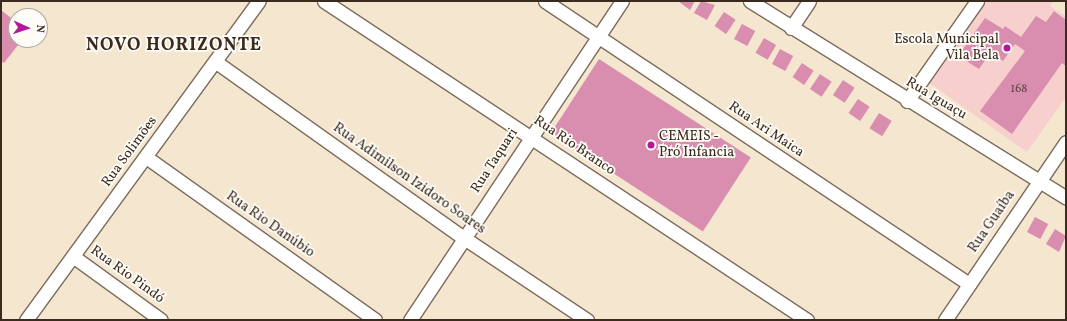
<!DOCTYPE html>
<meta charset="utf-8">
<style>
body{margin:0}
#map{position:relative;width:1067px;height:321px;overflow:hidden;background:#f5e6d0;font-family:Vollkorn,serif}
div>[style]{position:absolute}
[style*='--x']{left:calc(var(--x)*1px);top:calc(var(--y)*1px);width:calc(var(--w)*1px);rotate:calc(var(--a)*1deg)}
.built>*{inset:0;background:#f7d0cd}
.building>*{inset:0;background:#d98eaf;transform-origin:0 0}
.roads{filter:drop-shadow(1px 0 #7c6c5c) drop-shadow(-1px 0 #7c6c5c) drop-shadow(0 1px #7c6c5c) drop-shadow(0 -1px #7c6c5c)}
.minor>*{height:13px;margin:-6.5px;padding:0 6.5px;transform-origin:6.5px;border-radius:6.5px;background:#fff}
.dots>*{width:11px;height:11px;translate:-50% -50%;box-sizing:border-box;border:2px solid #fdfcf7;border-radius:50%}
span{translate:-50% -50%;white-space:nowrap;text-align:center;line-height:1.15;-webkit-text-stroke:3.5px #fdfcf7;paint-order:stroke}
.number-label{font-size:12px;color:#624342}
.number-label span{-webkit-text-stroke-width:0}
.poi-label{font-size:14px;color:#3b2a1e}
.right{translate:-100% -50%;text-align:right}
.left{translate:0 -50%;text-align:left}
.street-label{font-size:14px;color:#3b2a1e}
.district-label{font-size:18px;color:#3b2a1e;font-weight:700;letter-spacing:1px}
.frame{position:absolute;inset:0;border:2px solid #3b2a1e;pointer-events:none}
.north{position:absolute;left:8px;top:8px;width:40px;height:40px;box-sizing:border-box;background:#fdfcf7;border:1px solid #afa8a0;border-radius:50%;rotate:93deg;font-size:11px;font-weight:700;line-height:16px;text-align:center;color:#3b2a1e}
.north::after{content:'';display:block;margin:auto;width:14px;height:18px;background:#b5179e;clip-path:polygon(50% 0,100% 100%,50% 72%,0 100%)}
</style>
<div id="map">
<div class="built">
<i style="clip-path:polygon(982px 1px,1054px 1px,1050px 6px,1066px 16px,1066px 97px,1027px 152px,925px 80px)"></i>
</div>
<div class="building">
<i style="clip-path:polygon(678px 1px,695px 1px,690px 10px)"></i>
<i style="clip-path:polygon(701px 1px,715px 5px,707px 20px,694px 13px)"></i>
<i style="clip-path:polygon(1px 10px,16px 22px,16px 40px,22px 40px,4px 63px,1px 61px)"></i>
<i style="clip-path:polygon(1054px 11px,1066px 20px,1066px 66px,1062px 63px,1012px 134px,980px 111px,1025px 51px,1015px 44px,1003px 61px,991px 52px,979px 69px,958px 56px,985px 18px,1003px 29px,1005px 26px,1021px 37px,1036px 16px,1046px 22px)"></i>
<i style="left:724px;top:12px;width:14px;height:17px;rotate:34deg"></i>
<i style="left:742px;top:24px;width:15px;height:17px;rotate:28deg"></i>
<i style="left:764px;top:38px;width:14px;height:17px;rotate:30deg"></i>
<i style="left:780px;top:49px;width:15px;height:17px;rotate:28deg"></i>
<i style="left:599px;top:59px;width:181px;height:88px;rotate:33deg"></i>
<i style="left:802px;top:63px;width:14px;height:17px;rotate:34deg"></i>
<i style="left:820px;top:74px;width:14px;height:18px;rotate:34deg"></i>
<i style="left:843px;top:80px;width:14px;height:18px;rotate:34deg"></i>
<i style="left:858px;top:99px;width:14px;height:17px;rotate:34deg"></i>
<i style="left:879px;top:113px;width:15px;height:18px;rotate:32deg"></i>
<i style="left:1035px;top:217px;width:15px;height:17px;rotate:28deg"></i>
<i style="clip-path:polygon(1055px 229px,1066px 236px,1059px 252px,1046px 244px)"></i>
</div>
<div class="roads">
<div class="minor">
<i style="--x:324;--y:1;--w:579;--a:33.44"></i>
<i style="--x:545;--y:1;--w:510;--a:33.72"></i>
<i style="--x:750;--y:1;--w:372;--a:31.9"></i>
<i style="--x:791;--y:28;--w:32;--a:-56"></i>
<i style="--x:216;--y:62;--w:304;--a:35.4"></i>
<i style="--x:464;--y:238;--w:148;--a:33.7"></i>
<i style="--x:907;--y:101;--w:122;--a:-55"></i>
<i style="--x:146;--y:157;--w:281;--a:35.4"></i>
<i style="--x:74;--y:257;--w:107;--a:35.9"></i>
<i style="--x:26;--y:320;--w:395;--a:-53.9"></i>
<i style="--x:410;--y:320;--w:383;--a:-56.4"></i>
<i style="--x:945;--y:320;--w:215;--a:-55.8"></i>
</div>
</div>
<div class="dots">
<i style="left:1007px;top:48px;background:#b5179e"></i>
<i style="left:651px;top:145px;background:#b5179e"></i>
</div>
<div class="number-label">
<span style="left:1019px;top:90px">168</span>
</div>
<div class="poi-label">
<span class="right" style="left:999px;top:48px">Escola Municipal<br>Vila Bela</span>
<span class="left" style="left:659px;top:145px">CEMEIS -<br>Pró Infancia</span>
</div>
<div class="street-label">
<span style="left:936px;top:99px;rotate:31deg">Rua Iguaçu</span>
<span style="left:766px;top:130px;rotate:34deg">Rua Ari Maica</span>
<span style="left:574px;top:146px;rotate:34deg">Rua Rio Branco</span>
<span style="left:130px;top:152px;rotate:-54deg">Rua Solimões</span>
<span style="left:495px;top:161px;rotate:-57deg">Rua Taquari</span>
<span style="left:409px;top:179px;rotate:35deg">Rua Adimilson Izidoro Soares</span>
<span style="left:992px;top:222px;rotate:-56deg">Rua Guaíba</span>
<span style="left:270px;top:225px;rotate:35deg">Rua Rio Danúbio</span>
<span style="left:127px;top:275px;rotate:36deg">Rua Rio Pindó</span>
</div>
<div class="district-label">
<span style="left:174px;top:46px">NOVO HORIZONTE</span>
</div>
<div class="frame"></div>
<div class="north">N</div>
</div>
